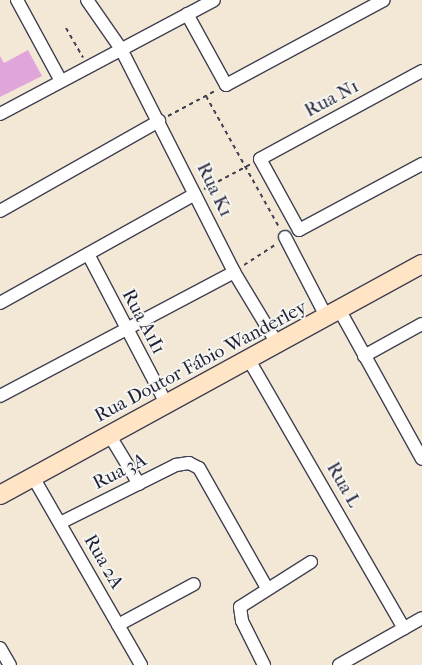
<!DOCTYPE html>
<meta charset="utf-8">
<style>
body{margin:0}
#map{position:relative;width:422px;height:665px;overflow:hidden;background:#f3e8d5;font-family:"IM FELL French Canon",serif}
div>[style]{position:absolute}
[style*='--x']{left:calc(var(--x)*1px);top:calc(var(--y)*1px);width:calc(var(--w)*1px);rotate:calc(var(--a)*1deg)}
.building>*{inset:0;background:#e1a6d9}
.path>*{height:2px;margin-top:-1px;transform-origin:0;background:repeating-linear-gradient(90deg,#414052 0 4px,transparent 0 8px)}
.roads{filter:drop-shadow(1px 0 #414052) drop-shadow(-1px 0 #414052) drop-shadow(0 1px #414052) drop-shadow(0 -1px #414052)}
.street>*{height:12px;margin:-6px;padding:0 6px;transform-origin:6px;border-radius:6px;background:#fff}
.secondary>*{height:18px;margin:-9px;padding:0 9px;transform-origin:9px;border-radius:9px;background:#ffe4c6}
span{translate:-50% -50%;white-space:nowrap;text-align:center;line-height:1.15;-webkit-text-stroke:4px #f6f6f2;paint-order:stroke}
.street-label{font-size:19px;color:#22223b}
</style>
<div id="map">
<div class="building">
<i style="clip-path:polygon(28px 50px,42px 76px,0 97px,0 56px,4px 63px)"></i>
</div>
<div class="path">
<i style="--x:66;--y:28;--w:34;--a:60"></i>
<i style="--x:206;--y:96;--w:150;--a:60.9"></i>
<i style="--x:168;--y:116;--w:55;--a:-28"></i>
<i style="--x:204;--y:189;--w:53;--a:-28"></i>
<i style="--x:244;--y:265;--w:38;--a:-33"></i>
</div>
<div class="roads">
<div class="street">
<i style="--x:17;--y:0;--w:92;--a:61.5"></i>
<i style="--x:87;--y:0;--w:60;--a:55.2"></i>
<i style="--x:121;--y:49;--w:250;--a:63.1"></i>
<i style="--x:234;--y:272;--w:85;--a:58.9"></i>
<i style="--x:187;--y:14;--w:81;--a:61.2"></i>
<i style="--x:226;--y:85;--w:179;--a:-28.3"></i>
<i style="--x:422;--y:71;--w:184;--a:151.5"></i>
<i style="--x:260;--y:159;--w:81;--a:61.2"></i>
<i style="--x:299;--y:230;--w:140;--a:-28.2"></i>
<i style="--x:0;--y:114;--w:242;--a:-28"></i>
<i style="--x:0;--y:211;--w:183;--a:-29.5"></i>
<i style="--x:285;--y:237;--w:91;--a:62.6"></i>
<i style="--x:88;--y:254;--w:170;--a:62.4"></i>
<i style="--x:0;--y:303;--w:223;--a:-29.2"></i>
<i style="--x:340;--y:311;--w:169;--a:61"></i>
<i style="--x:364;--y:356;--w:66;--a:-28.9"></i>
<i style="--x:249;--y:360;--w:310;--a:60"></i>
<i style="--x:0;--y:396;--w:265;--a:-27.9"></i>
<i style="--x:110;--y:436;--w:56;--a:58.9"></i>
<i style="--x:33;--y:477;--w:217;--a:60.1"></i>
<i style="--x:60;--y:523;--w:130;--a:-26.6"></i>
<i style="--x:176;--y:465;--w:13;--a:-9"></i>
<i style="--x:189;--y:463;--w:11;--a:27"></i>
<i style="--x:199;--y:468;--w:138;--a:60.5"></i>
<i style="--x:118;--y:625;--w:86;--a:-28.3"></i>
<i style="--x:0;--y:648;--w:20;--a:60"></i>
<i style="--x:264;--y:665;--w:49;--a:-116.6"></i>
<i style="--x:242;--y:621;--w:14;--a:-98"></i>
<i style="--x:240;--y:607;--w:84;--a:-32.4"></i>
<i style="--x:339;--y:665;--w:95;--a:-29.5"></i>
</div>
<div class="secondary">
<i style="--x:0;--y:495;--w:481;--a:-28.7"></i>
</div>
</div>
<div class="street-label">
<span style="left:332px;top:99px;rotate:-28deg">Rua N1</span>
<span style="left:214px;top:190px;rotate:64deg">Rua K1</span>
<span style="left:143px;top:322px;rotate:62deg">Rua A1I1</span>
<span style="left:201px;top:362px;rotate:-28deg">Rua Doutor Fábio Wanderley</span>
<span style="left:120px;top:472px;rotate:-27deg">Rua 3A</span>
<span style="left:343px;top:485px;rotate:60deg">Rua L</span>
<span style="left:103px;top:562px;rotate:60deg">Rua 2A</span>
</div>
</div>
